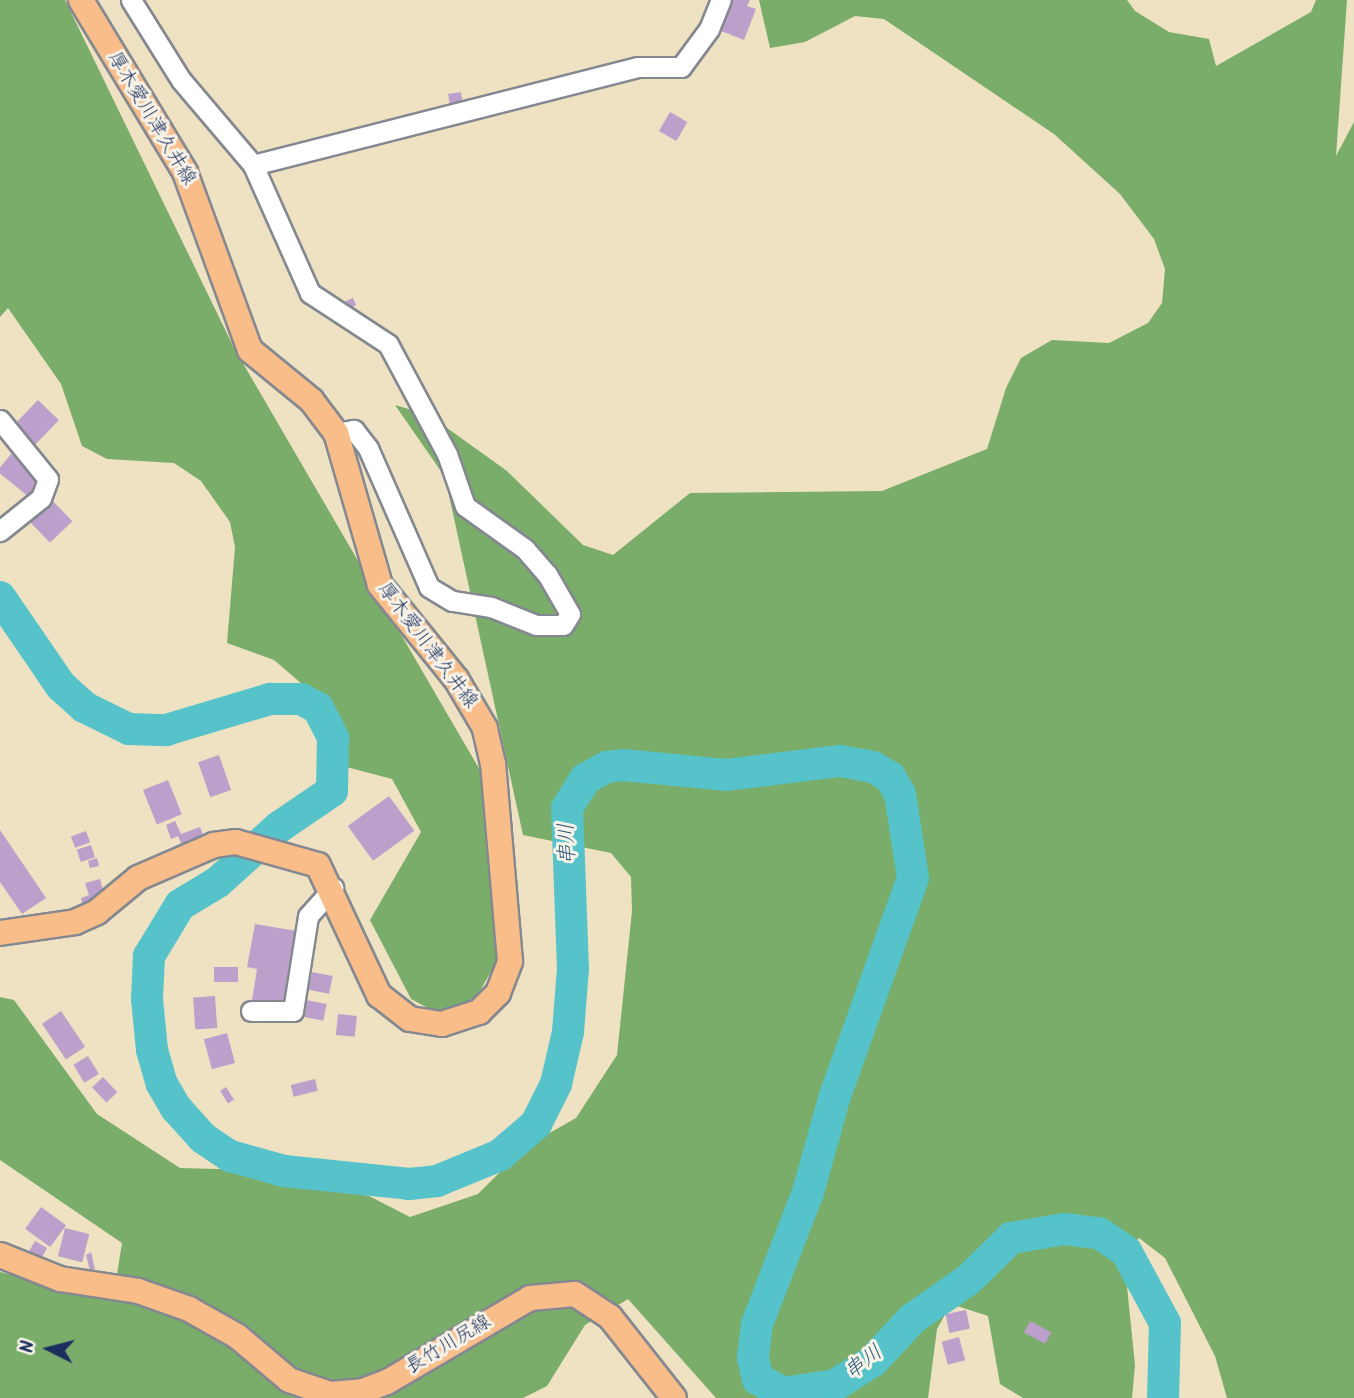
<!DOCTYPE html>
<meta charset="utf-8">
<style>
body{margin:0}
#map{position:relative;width:1354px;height:1398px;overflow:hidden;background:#eee2c3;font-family:Kalam,"Klee One",sans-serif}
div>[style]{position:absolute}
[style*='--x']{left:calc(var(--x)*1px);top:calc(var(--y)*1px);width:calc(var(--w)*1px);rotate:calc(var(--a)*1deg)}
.forest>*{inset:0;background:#79ad69}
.river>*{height:32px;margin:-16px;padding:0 16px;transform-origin:16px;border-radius:16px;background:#55c3c9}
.building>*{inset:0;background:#bc9fcb;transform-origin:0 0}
.roads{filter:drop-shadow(2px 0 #848890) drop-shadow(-2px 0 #848890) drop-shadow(0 2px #848890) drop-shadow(0 -2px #848890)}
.minor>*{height:19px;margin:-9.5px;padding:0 9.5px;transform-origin:9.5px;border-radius:9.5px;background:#fff}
.major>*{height:24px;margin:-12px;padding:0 12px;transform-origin:12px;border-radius:12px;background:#f8bd88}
span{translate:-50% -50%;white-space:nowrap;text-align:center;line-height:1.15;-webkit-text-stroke:6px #f7f3e8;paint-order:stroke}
.street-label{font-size:19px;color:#1b2f5e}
.water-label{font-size:21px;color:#2c5b7e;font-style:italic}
.north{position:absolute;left:14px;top:1314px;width:70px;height:70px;-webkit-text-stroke:5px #f7f3e8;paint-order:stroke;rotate:276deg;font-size:19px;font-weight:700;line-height:28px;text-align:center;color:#1b2f5e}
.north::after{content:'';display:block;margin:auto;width:24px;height:32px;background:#1b2f5e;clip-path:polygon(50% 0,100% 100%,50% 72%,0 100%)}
</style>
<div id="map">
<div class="forest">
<i style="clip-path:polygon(0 0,65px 0,234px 348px,484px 777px,497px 961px,477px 996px,441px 1015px,411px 999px,370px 920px,421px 832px,392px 779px,335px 764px,309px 690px,274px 660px,227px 643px,235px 547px,230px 522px,201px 481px,174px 463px,107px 459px,82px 446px,61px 384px,8px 308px,0 317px)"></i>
<i style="clip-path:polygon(759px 0,1127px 0,1135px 11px,1169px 32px,1209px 39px,1216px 66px,1311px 12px,1316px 0,1347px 0,1336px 156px,1354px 122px,1354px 1398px,1227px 1398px,1215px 1356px,1165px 1258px,1139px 1238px,1124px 1257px,1135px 1365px,1132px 1398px,1023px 1398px,1000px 1384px,988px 1316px,951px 1304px,937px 1329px,928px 1398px,716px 1398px,628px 1299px,585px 1325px,547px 1386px,523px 1398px,0 1398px,0 1272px,113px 1299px,122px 1243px,0 1160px,0 997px,14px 1000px,97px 1114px,180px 1168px,253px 1170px,369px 1196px,410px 1217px,478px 1194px,525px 1147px,576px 1118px,617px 1055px,632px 911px,631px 877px,611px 853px,523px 835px,445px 477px,395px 405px,429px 415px,507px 471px,583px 545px,613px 555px,690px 493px,882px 491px,987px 449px,1006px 388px,1021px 358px,1052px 340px,1109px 343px,1148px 323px,1162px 303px,1165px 269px,1154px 239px,1120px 194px,1054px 134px,884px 19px,855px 16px,805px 42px,770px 48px)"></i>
</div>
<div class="river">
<i style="--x:0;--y:597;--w:108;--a:55.6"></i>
<i style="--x:61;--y:686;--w:31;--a:42"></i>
<i style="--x:84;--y:707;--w:50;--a:26.1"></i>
<i style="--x:129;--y:729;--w:37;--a:2"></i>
<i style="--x:166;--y:730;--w:109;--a:-16.6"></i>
<i style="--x:270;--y:699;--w:31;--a:0"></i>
<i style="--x:301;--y:699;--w:19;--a:28"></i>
<i style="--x:318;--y:708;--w:34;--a:63"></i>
<i style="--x:333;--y:738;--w:53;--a:91.1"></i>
<i style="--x:332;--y:791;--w:64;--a:145.8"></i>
<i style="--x:279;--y:827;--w:82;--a:138"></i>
<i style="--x:218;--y:882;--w:44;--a:148.8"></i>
<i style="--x:180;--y:905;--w:60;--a:121.3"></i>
<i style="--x:149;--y:956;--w:43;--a:92.7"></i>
<i style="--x:147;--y:999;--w:51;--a:84.4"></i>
<i style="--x:152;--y:1050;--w:35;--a:74"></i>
<i style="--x:162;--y:1084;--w:28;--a:60"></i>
<i style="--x:176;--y:1108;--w:40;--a:48"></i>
<i style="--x:203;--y:1138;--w:32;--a:34"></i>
<i style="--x:230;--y:1156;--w:56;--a:15.5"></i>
<i style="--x:284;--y:1171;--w:126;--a:5.9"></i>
<i style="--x:409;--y:1184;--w:28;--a:-6"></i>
<i style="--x:437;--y:1181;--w:68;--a:-22.4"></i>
<i style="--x:500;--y:1155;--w:48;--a:-40.7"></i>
<i style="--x:536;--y:1124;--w:45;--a:-63.4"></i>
<i style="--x:556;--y:1084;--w:53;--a:-77"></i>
<i style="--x:568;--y:1032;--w:63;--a:-85.5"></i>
<i style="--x:573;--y:969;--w:161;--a:-92.1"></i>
<i style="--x:567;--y:808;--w:34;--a:-58"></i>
<i style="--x:585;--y:779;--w:25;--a:-29"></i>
<i style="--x:607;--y:767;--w:16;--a:-7"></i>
<i style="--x:623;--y:765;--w:103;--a:5.5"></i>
<i style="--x:726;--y:775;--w:115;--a:-7"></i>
<i style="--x:840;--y:761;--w:34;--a:10"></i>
<i style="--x:873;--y:767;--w:20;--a:30"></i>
<i style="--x:890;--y:777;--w:20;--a:60"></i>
<i style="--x:900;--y:794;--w:85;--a:81.2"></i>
<i style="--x:913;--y:878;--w:235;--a:109.7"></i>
<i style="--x:834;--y:1099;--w:97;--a:105.6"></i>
<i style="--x:808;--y:1192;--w:142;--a:111.1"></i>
<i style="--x:757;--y:1324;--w:34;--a:97"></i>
<i style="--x:753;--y:1358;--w:22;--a:77"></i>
<i style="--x:758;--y:1379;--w:29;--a:29"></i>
<i style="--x:783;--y:1393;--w:53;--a:-8.7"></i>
<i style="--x:835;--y:1385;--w:45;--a:-32.3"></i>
<i style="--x:873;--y:1361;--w:57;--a:-47.1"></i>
<i style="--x:912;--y:1319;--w:68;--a:-34.9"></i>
<i style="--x:968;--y:1280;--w:60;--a:-44.3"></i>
<i style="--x:1011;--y:1238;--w:54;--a:-9.6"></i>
<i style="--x:1064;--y:1229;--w:35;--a:7"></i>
<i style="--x:1099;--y:1233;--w:32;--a:34"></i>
<i style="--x:1126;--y:1251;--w:82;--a:61.6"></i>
<i style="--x:1165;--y:1323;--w:75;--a:91.5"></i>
</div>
<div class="building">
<i style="clip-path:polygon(729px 0,750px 0,747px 6px,756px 9px,744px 40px,716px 29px)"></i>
<i style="left:461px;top:92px;width:13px;height:13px;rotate:81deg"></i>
<i style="left:670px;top:112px;width:20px;height:22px;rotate:30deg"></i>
<i style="left:353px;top:298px;width:8px;height:8px;rotate:67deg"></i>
<i style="left:38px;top:400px;width:29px;height:35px;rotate:44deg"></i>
<i style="left:11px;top:454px;width:41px;height:22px;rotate:39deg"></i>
<i style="left:48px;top:496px;width:35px;height:31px;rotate:46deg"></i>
<i style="left:219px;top:755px;width:37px;height:22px;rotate:71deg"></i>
<i style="left:168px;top:780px;width:37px;height:27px;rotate:68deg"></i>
<i style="left:389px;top:796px;width:43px;height:51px;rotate:54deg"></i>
<i style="clip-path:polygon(175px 821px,181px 834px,200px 827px,205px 839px,183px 848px,178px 836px,171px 839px,166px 825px)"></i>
<i style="clip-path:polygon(0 830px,46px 898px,22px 914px,0 882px)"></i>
<i style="left:86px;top:831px;width:12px;height:16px;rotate:70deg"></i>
<i style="left:91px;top:845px;width:13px;height:15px;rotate:72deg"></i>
<i style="clip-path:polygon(97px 858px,99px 866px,90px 868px,88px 861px)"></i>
<i style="clip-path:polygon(100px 879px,104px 894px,92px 897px,94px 904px,83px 907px,81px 898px,89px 895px,85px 883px)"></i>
<i style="clip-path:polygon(255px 924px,303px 932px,290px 1006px,252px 1000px,257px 969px,247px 967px)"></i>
<i style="left:214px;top:967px;width:24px;height:15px"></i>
<i style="left:312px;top:972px;width:21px;height:18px;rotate:11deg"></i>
<i style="left:215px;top:996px;width:32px;height:22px;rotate:86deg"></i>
<i style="left:306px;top:1000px;width:21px;height:17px;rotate:11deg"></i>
<i style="left:61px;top:1011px;width:43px;height:23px;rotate:56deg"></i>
<i style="left:338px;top:1014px;width:19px;height:21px;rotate:6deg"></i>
<i style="left:227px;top:1033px;width:31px;height:24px;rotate:75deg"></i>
<i style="left:88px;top:1056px;width:21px;height:17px;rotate:59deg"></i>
<i style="left:103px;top:1077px;width:21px;height:15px;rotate:47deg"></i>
<i style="left:315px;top:1079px;width:12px;height:25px;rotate:76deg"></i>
<i style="left:226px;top:1087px;width:15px;height:7px;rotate:58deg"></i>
<i style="left:41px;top:1207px;width:31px;height:27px;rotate:36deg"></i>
<i style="left:65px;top:1228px;width:25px;height:29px;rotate:14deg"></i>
<i style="left:35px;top:1241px;width:14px;height:15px;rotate:30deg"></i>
<i style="clip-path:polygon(91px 1252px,95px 1269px,90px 1271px,86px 1255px)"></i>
<i style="left:966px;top:1310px;width:19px;height:21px;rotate:78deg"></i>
<i style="left:1030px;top:1321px;width:24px;height:13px;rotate:28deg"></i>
<i style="left:959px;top:1337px;width:24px;height:18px;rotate:75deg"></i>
</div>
<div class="roads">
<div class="minor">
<i style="--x:131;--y:0;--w:94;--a:58"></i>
<i style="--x:181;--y:80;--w:111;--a:49.7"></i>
<i style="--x:253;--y:165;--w:140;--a:66"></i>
<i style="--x:310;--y:293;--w:93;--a:33.2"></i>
<i style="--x:388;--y:344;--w:125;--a:61.8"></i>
<i style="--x:447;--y:454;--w:55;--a:70.9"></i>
<i style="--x:465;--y:506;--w:74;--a:35.6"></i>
<i style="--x:525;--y:549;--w:33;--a:49"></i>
<i style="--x:547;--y:574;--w:46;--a:60.1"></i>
<i style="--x:570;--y:614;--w:13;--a:122"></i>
<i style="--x:563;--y:625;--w:27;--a:180"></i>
<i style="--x:536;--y:625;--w:48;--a:-158.2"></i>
<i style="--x:491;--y:607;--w:39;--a:-171"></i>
<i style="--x:452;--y:601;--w:27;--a:-149"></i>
<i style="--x:429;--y:587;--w:152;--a:-113.7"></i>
<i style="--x:368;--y:448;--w:23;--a:-128"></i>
<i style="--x:354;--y:430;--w:18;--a:171"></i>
<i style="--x:253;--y:165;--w:397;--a:-14.3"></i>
<i style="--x:638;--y:67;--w:43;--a:0"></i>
<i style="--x:681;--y:67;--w:47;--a:-53.6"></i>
<i style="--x:709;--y:29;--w:31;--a:-68"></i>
<i style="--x:0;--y:420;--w:76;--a:50.9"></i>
<i style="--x:48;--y:479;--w:20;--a:110"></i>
<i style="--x:41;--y:498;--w:53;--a:141.2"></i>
<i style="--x:251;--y:1011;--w:42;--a:0"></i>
<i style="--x:293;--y:1011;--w:96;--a:-81"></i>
<i style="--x:308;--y:916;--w:38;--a:-48"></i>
</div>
<div class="major">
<i style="--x:0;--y:933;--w:76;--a:-8.3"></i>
<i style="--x:75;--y:922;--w:24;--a:-24"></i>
<i style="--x:97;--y:912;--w:53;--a:-39.7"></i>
<i style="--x:138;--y:878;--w:83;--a:-23.5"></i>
<i style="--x:214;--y:845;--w:22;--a:-8"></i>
<i style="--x:236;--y:842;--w:85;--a:15.7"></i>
<i style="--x:318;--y:865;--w:144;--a:64.9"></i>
<i style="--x:379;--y:995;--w:39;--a:38"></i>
<i style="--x:410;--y:1019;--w:32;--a:9"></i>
<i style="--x:442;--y:1024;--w:39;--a:-18"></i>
<i style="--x:479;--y:1012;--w:27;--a:-45"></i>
<i style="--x:498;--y:993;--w:34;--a:-69"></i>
<i style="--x:510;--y:961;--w:198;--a:-94.9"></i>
<i style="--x:493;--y:764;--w:37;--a:-103"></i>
<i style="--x:485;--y:728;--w:57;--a:-120.6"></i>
<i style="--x:456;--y:679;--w:121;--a:-129"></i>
<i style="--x:380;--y:585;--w:158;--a:-106.1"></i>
<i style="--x:336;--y:433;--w:41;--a:-127.1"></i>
<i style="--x:311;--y:400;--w:79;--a:-140.7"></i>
<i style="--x:250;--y:350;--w:189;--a:-110.1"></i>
<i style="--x:185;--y:172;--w:201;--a:-121.2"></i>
<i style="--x:0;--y:1255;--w:65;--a:21.8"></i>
<i style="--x:60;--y:1279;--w:79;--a:8.7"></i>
<i style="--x:138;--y:1291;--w:54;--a:19.4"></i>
<i style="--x:189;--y:1309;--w:55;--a:29.4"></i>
<i style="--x:237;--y:1336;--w:68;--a:40.2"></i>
<i style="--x:289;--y:1380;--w:43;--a:18.9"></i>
<i style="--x:330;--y:1394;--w:33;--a:-5"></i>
<i style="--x:363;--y:1391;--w:26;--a:-21"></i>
<i style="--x:387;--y:1382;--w:166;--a:-30.4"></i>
<i style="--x:530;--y:1298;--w:45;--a:-5.1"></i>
<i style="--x:575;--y:1294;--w:42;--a:33.3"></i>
<i style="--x:610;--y:1317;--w:103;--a:51.7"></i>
</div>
</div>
<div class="street-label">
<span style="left:151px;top:119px;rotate:59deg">厚木愛川津久井線</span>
<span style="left:427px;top:646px;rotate:53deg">厚木愛川津久井線</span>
<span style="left:449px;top:1345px;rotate:-31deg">長竹川尻線</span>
</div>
<div class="water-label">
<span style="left:568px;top:844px;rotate:-92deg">串川</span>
<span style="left:864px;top:1363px;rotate:-38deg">串川</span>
</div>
<div class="north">N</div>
</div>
